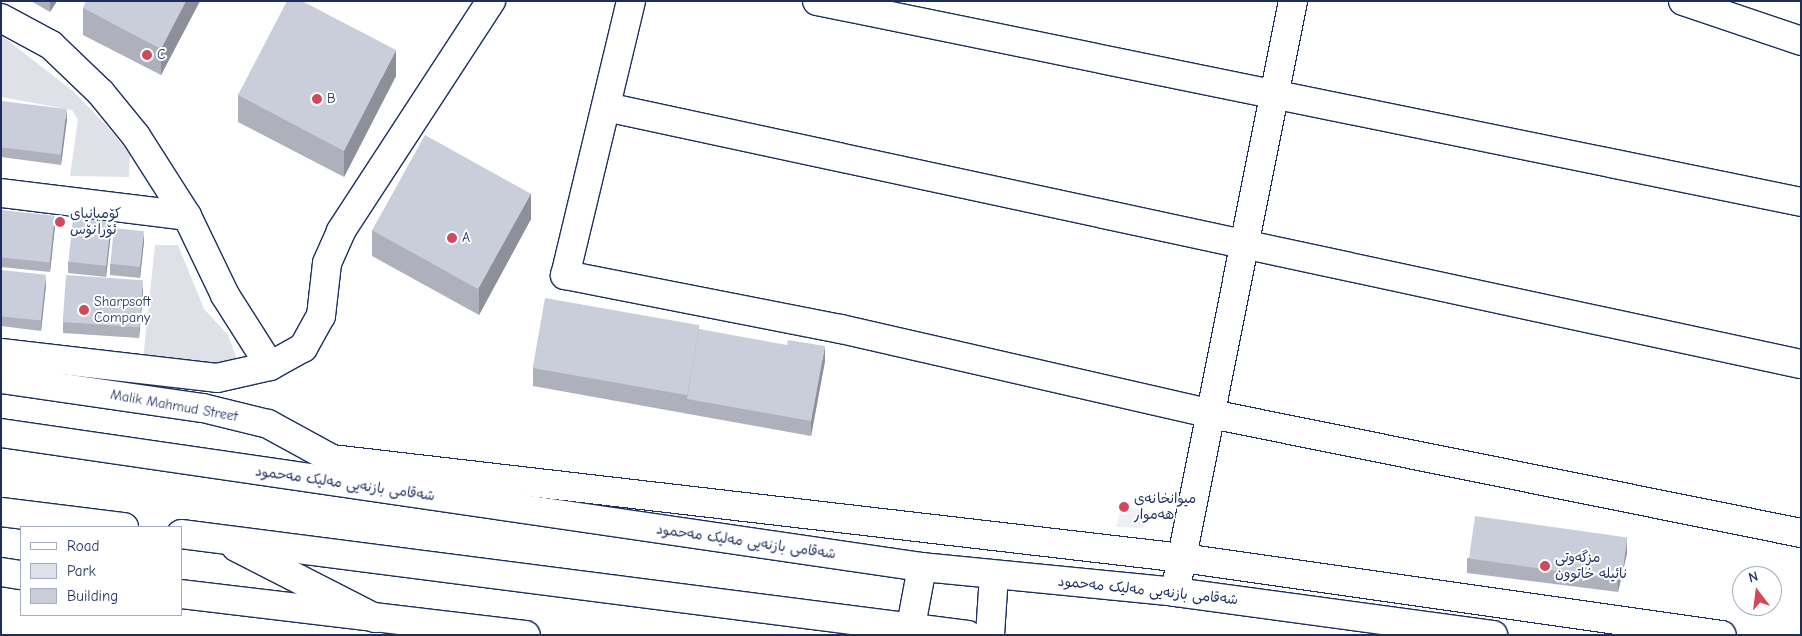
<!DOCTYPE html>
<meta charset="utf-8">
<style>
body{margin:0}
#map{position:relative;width:1802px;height:636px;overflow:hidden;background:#fff;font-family:"Comic Neue","Playpen Sans Arabic",sans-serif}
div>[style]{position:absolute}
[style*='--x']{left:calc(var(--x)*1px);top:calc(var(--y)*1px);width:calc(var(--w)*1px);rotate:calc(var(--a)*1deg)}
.built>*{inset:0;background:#eff0f4}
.green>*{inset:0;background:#dee1e7}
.roads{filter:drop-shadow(1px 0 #1b2f5e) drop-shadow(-1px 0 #1b2f5e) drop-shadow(0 1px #1b2f5e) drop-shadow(0 -1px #1b2f5e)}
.minor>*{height:28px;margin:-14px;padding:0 14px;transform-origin:14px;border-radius:14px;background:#fff}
.major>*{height:28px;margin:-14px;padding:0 14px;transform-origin:14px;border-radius:14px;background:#fff}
.highway>*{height:28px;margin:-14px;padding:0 14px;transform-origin:14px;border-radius:14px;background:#fff}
.wall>*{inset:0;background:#aeb1bb}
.shaded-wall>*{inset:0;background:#8d9099}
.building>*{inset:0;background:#caceda;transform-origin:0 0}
.dots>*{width:14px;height:14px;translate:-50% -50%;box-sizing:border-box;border:2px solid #fff;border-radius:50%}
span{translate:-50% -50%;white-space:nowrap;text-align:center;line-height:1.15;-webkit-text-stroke:4px #fff;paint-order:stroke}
.poi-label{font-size:14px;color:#1b2f5e}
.left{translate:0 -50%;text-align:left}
.street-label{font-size:14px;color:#1b2f5e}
.frame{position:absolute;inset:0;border:2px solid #1b2f5e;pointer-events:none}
.legend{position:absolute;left:20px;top:526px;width:162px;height:90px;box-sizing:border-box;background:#fff;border:1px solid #a4acbf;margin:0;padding:6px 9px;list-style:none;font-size:15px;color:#1b2f5e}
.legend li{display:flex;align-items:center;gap:10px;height:25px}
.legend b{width:25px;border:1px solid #a4acbf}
.north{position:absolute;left:1732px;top:566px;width:50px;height:50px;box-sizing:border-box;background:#fff;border:1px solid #a4acbf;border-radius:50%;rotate:345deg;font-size:14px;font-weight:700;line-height:20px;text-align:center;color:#1b2f5e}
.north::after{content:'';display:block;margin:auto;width:18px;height:22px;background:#d1495b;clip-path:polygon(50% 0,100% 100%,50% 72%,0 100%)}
</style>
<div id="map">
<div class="built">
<i style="clip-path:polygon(1122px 506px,1150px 512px,1143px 528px,1116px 527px)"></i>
</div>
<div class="green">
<i style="clip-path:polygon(1px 35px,74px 92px,105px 124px,130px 154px,129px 177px,70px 176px,78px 120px,72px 110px,1px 97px)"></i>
<i style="clip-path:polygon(155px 245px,178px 245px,204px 309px,228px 335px,237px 359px,225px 368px,143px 359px)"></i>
</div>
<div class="roads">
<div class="minor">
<i style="--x:631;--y:1;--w:282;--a:103.5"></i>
<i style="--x:565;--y:275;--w:281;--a:11.1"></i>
<i style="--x:841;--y:329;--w:380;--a:12.9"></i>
<i style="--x:1211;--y:414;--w:602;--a:11.4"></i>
<i style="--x:817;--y:1;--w:1004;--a:11.54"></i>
<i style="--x:1683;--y:1;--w:125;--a:18.7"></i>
<i style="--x:1;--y:18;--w:57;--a:28.4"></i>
<i style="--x:51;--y:45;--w:69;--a:43.8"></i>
<i style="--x:101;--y:93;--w:55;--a:50.9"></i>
<i style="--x:136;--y:136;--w:95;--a:57.5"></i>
<i style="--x:187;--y:216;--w:88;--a:64.3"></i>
<i style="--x:225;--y:295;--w:84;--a:57.6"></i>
<i style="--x:606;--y:107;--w:1222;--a:12.14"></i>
<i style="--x:1;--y:193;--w:187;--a:7"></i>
<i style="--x:1;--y:353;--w:217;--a:6.6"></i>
<i style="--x:217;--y:378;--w:54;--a:-12.8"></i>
<i style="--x:270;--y:366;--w:38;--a:-29"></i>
<i style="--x:303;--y:348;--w:37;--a:-61"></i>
<i style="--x:321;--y:316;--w:53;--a:-83.5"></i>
<i style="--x:327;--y:263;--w:35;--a:-66"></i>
<i style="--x:341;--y:231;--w:275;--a:-56.9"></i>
<i style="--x:332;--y:459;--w:856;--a:6.64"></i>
<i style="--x:1182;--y:558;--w:545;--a:8.12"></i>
<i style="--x:1175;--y:592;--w:603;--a:-78.71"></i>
</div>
<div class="major">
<i style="--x:1;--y:379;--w:204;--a:8.2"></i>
<i style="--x:203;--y:408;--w:67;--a:13.8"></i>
<i style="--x:268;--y:424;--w:133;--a:28.7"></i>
<i style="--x:1;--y:572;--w:20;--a:9"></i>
<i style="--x:181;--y:594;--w:347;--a:6.8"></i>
</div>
<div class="highway">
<i style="--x:1;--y:433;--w:931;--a:8.28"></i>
<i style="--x:922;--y:567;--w:254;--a:5.6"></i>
<i style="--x:1175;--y:592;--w:321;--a:7.7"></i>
<i style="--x:1;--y:512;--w:124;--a:7"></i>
<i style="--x:181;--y:534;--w:793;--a:7.31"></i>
<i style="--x:236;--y:547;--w:156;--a:27.1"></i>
<i style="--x:911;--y:626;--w:60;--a:-79.4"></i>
<i style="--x:990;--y:635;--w:60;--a:-86.2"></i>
</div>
</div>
<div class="wall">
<i style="clip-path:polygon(31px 1px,57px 1px,50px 12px)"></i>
<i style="clip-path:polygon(200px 1px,161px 75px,83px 35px,83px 8px)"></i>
<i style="clip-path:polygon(396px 76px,344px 177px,238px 122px,238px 95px)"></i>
<i style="clip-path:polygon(1px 101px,67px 119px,61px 165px,1px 157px)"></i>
<i style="clip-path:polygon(1px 210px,55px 226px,50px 272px,1px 267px)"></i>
<i style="clip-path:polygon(531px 219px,479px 315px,372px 256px,372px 230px)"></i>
<i style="clip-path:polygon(111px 233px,106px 277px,68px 273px,68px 262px)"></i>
<i style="clip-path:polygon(144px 241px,140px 278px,110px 275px,110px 264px)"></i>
<i style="clip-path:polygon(1px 270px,46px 285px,41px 331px,1px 326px)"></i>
<i style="clip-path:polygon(143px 291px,139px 338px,63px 333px,63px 322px)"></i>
<i style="clip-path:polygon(699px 329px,825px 361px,811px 436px,533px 386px,533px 368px)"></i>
<i style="clip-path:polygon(1627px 553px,1618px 592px,1467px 573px,1467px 558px)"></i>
</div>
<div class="shaded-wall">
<i style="clip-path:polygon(51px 1px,57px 1px,50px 12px,50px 2px)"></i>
<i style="clip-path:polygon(186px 1px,200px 1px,161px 75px,161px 49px)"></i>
<i style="clip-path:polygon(396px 50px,396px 76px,344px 177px,344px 151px)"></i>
<i style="clip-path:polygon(67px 109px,67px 119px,61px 165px,61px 154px)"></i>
<i style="clip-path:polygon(531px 193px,531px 219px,479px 315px,479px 288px)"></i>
<i style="clip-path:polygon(55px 216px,55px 226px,50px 272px,50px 262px)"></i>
<i style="clip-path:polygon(111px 222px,111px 233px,106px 277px,106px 267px)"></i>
<i style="clip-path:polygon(144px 231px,144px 241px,140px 278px,140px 268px)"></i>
<i style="clip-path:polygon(46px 275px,46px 285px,41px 331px,41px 320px)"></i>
<i style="clip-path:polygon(143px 281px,143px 291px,139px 338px,139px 327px)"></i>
<i style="clip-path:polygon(825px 346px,825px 361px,811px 436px,811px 421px)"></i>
<i style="clip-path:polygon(1627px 538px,1627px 553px,1618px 592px,1618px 578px)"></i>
</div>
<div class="building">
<i style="clip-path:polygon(86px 1px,186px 1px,161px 49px,83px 8px)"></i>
<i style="clip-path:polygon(287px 1px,302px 1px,396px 50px,344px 151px,238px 95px)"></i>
<i style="left:1px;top:101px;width:66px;height:46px;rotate:7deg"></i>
<i style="left:425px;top:135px;width:121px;height:109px;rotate:29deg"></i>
<i style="left:1px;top:210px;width:54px;height:47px;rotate:6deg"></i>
<i style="left:73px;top:218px;width:38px;height:44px;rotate:6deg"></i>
<i style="left:114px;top:228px;width:30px;height:36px;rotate:6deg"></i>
<i style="left:1px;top:270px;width:45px;height:46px;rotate:6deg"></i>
<i style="left:66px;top:275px;width:77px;height:47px;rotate:4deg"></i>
<i style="left:545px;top:298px;width:157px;height:71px;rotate:10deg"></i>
<i style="clip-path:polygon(699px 329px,787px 345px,788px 340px,825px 346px,811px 421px,687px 399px)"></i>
<i style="left:1475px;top:516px;width:154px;height:43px;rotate:8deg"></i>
</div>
<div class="dots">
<i style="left:147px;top:55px;background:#d1495b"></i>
<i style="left:317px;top:99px;background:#d1495b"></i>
<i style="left:60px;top:222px;background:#d1495b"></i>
<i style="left:452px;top:238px;background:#d1495b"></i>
<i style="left:84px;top:310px;background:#d1495b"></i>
<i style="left:1124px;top:507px;background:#d1495b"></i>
<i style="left:1545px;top:566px;background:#d1495b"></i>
</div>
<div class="poi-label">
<span class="left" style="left:157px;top:55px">C</span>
<span class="left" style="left:327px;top:99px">B</span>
<span class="left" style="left:70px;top:222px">کۆمپانیای<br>ئۆرانۆس</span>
<span class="left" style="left:462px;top:238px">A</span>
<span class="left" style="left:94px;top:310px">Sharpsoft<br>Company</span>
<span class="left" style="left:1134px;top:507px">میوانخانەی<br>هەموار</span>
<span class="left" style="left:1555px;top:566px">مزگەوتی<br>نائیلە خاتوون</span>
</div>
<div class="street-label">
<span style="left:174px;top:406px;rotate:10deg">Malik Mahmud Street</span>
<span style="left:345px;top:484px;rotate:8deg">شەقامی بازنەیی مەلیک مەحمود</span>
<span style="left:746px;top:542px;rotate:8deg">شەقامی بازنەیی مەلیک مەحمود</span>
<span style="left:1148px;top:591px;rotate:6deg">شەقامی بازنەیی مەلیک مەحمود</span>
</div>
<div class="frame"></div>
<ul class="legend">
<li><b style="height:6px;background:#fff"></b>Road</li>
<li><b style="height:14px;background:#dee1e7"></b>Park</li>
<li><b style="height:14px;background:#caceda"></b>Building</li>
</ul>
<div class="north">N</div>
</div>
